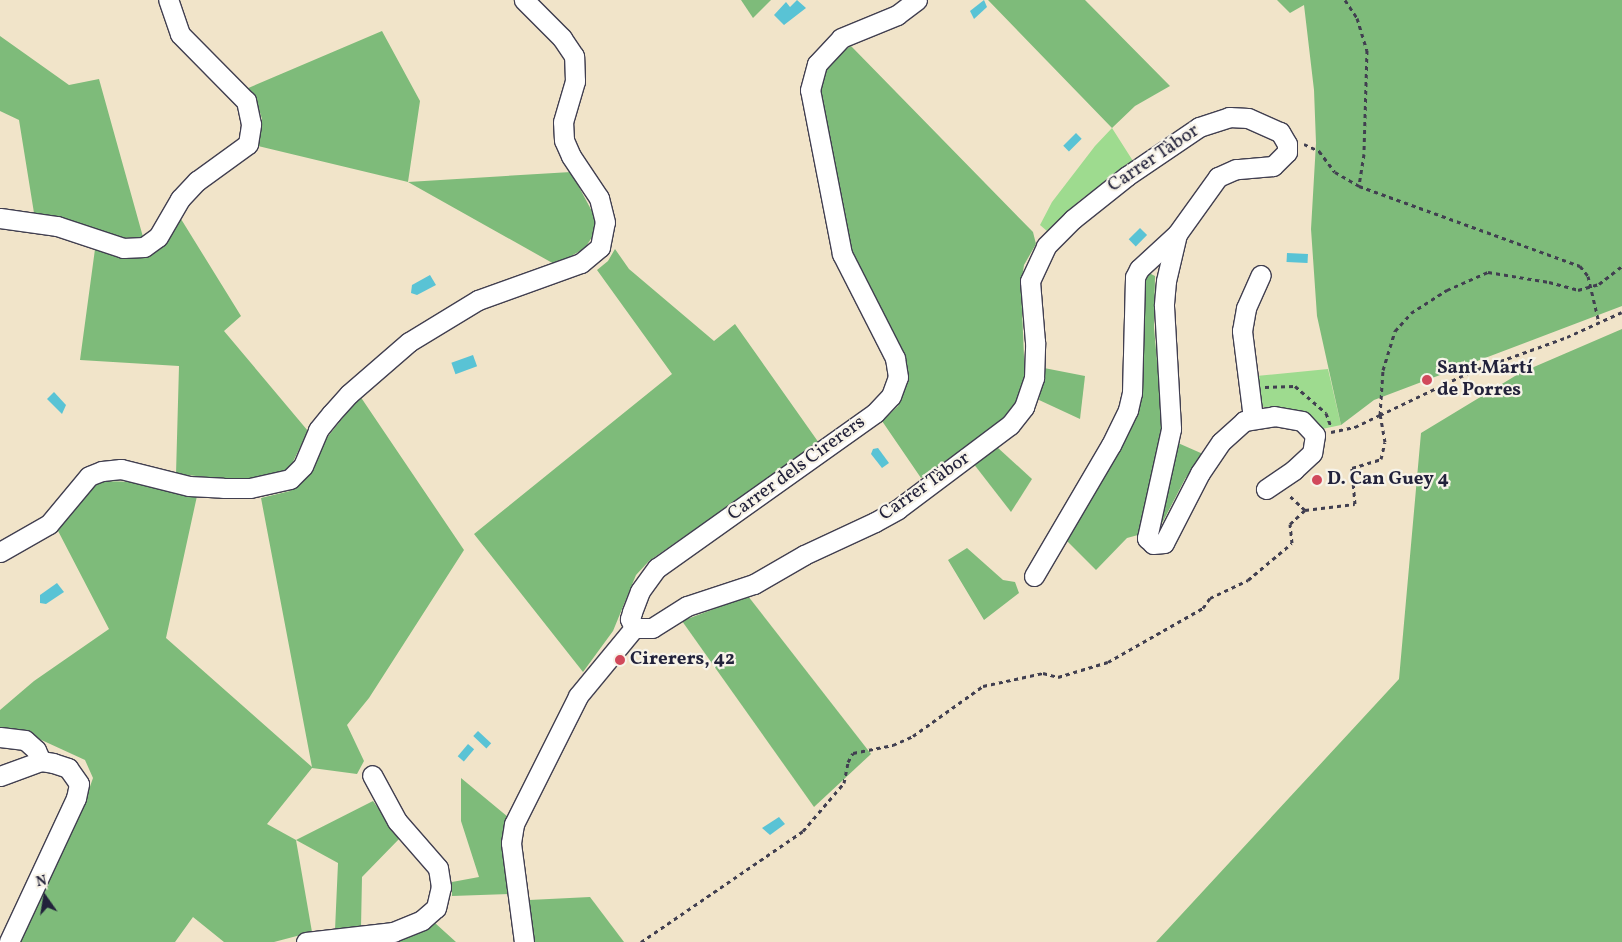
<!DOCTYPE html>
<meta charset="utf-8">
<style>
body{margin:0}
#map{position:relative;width:1622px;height:942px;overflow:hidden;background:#f1e4c9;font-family:Vollkorn,serif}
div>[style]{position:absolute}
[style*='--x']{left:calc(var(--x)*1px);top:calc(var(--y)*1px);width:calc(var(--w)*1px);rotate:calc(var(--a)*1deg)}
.green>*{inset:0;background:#9edb8f}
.forest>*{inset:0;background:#7ebb7a}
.water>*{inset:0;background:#59c3d5;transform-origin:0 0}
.path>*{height:3px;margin-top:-1.5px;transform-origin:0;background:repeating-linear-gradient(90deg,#413f50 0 4px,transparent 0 8px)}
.roads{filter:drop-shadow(1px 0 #413f50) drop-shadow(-1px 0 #413f50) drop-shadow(0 1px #413f50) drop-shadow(0 -1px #413f50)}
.street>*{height:19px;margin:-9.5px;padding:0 9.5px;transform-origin:9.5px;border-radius:9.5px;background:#fff}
.dots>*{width:14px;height:14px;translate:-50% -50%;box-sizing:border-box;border:2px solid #f7f3e8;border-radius:50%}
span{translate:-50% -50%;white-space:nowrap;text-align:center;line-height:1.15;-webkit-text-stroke:4.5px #f7f3e8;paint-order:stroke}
.street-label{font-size:19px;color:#22223b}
.poi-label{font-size:19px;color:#22223b;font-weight:700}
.left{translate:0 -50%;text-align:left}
.north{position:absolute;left:20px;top:872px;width:50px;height:50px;-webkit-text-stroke:4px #f7f3e8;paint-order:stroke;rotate:347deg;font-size:14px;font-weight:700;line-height:20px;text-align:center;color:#22223b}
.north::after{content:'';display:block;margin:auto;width:18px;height:22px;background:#22223b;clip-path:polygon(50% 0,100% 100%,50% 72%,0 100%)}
</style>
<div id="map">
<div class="green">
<i style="clip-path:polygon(1112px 128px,1133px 161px,1079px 201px,1047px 231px,1040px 225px,1052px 202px,1095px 146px)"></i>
<i style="clip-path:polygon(1328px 369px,1341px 425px,1322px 429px,1314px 420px,1260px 406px,1256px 376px)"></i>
</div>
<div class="forest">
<i style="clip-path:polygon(741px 0,771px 0,753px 18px)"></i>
<i style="clip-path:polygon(988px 0,1085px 0,1170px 86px,1135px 106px,1112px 128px)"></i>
<i style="clip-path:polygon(1277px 0,1622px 0,1622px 306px,1374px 400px,1341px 425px,1317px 316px,1311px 229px,1316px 143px,1314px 90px,1304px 5px,1290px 13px)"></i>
<i style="clip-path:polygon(382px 31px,420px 101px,408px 182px,571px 172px,595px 217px,594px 234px,585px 248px,556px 265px,408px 182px,258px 146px,262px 119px,257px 103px,246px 89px)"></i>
<i style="clip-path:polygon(0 36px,69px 85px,99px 79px,143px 237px,122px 238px,34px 213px,19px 120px,0 111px)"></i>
<i style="clip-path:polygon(851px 46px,1033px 232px,1036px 244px,1024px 265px,1021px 285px,1025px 381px,1015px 407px,998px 425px,921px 478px,882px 421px,898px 406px,909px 377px,854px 258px,820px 108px,822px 73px,838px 54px)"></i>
<i style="clip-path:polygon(181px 219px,241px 316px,224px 331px,308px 431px,289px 470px,247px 481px,176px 474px,179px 366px,80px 360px,95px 249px,124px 257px,153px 254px,164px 245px)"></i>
<i style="clip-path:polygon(615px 249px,629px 269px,714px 341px,735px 324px,819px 443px,649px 561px,636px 575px,613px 631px,583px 672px,474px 534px,672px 374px,597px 270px,608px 261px)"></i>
<i style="clip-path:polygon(1149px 273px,1155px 276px,1154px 328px,1163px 426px,1160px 447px,1138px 535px,1127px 538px,1096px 570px,1067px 541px,1137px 412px,1140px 393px,1142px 290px)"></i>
<i style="clip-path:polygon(1622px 329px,1622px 942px,1156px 942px,1399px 679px,1421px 433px,1520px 373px)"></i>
<i style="clip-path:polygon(1044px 368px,1085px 376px,1080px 419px,1039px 400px)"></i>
<i style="clip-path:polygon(360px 396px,464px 550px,369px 698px,347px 725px,364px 761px,357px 774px,312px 768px,267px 824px,296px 840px,373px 801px,400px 838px,362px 877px,361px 928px,335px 930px,338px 863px,296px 840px,312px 932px,274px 942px,224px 942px,193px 917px,175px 942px,18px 942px,82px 809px,93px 778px,85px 760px,24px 732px,0 730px,0 710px,34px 681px,109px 629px,56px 527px,89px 486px,100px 481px,137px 482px,197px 496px,166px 638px,312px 767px,261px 498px,290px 491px,303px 481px,314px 469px,322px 444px)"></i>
<i style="clip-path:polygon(1178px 443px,1203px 454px,1185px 479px,1157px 533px,1160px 508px)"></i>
<i style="clip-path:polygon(997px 447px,1032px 479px,1011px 512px,973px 463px)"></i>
<i style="clip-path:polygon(967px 548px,1003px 580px,1015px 582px,1019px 593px,984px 620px,948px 560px)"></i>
<i style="clip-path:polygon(748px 596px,871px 754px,814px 807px,682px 621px)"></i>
<i style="clip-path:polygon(461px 778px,508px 817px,502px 847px,509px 894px,452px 896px,452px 882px,479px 877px,461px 821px)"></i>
<i style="clip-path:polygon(590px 897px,624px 942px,533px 942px,529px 900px)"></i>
<i style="clip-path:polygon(435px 923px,456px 942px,389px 942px,419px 931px)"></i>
</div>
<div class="water">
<i style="clip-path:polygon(797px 0,806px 8px,784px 25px,774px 15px,786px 2px,790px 7px)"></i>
<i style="clip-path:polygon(984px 0,987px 7px,974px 19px,970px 11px)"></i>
<i style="left:1076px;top:133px;width:8px;height:18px;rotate:45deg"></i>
<i style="left:1140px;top:228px;width:10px;height:16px;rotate:45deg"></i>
<i style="left:1287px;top:253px;width:21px;height:9px;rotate:3deg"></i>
<i style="clip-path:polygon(430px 275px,436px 285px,417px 295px,411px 293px,412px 285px)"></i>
<i style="left:473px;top:355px;width:12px;height:23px;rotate:70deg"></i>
<i style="clip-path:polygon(54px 392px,66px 405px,62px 414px,47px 399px)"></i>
<i style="clip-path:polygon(878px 448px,889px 463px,882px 468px,871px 454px,873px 449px)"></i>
<i style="clip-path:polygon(57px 583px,64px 592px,46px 604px,40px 603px,40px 595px)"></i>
<i style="left:478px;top:731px;width:18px;height:7px;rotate:43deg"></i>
<i style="left:468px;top:744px;width:8px;height:16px;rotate:40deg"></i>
<i style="clip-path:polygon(779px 817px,785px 824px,770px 835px,762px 828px)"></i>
</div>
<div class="path">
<i style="--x:1345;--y:0;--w:22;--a:56"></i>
<i style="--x:1357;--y:18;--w:34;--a:73"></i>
<i style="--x:1367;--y:50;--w:104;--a:91.7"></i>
<i style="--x:1364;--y:154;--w:32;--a:99"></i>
<i style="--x:1304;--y:144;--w:17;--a:25"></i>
<i style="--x:1319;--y:151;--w:26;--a:53"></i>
<i style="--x:1335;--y:172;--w:28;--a:30"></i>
<i style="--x:1359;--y:186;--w:235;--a:19.9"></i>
<i style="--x:1580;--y:266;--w:13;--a:51"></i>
<i style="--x:1588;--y:276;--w:48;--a:76.8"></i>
<i style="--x:1265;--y:387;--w:30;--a:-2"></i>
<i style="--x:1295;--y:386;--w:41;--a:41.1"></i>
<i style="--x:1326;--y:413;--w:15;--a:70"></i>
<i style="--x:1331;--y:432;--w:25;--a:-12"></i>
<i style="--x:1355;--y:427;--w:28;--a:-26"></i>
<i style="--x:1380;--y:415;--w:45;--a:-86.2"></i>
<i style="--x:1383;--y:370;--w:41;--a:-72.9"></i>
<i style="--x:1395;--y:331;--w:24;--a:-48"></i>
<i style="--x:1411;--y:313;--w:43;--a:-32.6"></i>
<i style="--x:1447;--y:290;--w:45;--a:-23.7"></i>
<i style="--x:1488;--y:272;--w:62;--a:9.3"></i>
<i style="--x:1549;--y:282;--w:30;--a:15"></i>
<i style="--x:1578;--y:290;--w:22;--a:-16"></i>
<i style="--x:1599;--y:284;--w:29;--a:-38"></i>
<i style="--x:1305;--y:510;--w:50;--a:-6.8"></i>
<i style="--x:1355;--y:504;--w:36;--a:-95"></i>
<i style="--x:1352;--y:468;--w:30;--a:-17"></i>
<i style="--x:1381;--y:459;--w:17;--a:-77"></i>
<i style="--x:1385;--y:442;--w:27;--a:-100"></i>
<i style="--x:1380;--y:415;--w:100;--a:-25.5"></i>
<i style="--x:1470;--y:372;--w:103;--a:-19.8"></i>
<i style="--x:1567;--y:337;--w:60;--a:-24.4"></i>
<i style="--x:641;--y:942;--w:196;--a:-34.4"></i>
<i style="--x:803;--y:831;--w:63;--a:-49.5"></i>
<i style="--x:844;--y:783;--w:21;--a:-79"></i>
<i style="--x:848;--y:762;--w:10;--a:-61"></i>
<i style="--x:853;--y:753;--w:41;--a:-11.3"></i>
<i style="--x:893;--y:745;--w:22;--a:-24"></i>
<i style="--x:913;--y:736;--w:86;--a:-35.5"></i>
<i style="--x:983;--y:686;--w:61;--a:-12.2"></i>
<i style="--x:1043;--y:673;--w:16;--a:15"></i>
<i style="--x:1058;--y:677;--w:52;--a:-16.7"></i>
<i style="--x:1108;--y:662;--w:109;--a:-29.6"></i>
<i style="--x:1203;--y:608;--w:12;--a:-55"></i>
<i style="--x:1210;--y:598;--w:42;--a:-25.3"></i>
<i style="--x:1248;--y:580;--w:57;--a:-40.1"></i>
<i style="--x:1292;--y:543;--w:19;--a:-96"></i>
<i style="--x:1290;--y:524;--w:21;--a:-43"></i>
<i style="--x:1305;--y:510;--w:23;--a:-137"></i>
</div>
<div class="roads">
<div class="street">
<i style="--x:0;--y:218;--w:58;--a:8"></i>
<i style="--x:57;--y:226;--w:70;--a:18.4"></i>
<i style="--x:123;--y:248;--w:21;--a:-3"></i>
<i style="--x:144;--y:247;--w:17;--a:-36"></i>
<i style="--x:158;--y:237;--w:44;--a:-59.9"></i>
<i style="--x:180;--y:199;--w:25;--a:-47"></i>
<i style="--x:197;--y:181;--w:63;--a:-36"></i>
<i style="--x:248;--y:144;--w:20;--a:-81"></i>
<i style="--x:251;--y:124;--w:24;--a:-102"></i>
<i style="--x:246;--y:101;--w:94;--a:-134.6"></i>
<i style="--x:180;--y:34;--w:36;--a:-109"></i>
<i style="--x:1253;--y:418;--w:88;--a:-97.2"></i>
<i style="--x:1242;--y:331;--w:23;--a:-80"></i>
<i style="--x:1246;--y:308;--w:36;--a:-66"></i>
<i style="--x:0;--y:552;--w:56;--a:-29.7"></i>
<i style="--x:49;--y:524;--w:62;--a:-50.2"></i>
<i style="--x:89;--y:476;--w:14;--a:-21"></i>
<i style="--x:102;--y:471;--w:19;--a:-6"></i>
<i style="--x:121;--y:469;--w:70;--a:14"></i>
<i style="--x:189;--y:486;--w:34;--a:3"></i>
<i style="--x:223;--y:488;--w:27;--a:0"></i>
<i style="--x:250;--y:488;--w:41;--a:-12.7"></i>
<i style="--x:290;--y:479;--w:18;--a:-45"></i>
<i style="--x:303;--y:466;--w:39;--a:-67"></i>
<i style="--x:318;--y:430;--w:21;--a:-51"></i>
<i style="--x:331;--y:414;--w:27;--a:-48"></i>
<i style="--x:349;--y:394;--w:79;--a:-40.9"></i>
<i style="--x:409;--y:342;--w:81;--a:-31.3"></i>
<i style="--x:478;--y:300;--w:109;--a:-19.8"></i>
<i style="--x:581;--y:263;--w:25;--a:-40"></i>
<i style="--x:600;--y:247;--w:25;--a:-79"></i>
<i style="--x:605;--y:222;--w:25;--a:-104"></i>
<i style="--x:599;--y:198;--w:50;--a:-123.7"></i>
<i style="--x:571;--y:156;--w:17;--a:-114"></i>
<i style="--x:564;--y:140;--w:18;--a:-93"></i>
<i style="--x:563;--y:122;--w:43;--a:-73.7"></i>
<i style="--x:575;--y:81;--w:25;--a:-92"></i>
<i style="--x:574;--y:56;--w:22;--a:-124"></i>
<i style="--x:562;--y:38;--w:54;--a:-135"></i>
<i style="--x:1034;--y:576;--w:152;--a:-59.6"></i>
<i style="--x:1111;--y:445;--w:39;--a:-64"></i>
<i style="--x:1128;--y:410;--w:17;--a:-77"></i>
<i style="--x:1132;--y:393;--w:116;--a:-88.5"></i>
<i style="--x:1135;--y:277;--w:9;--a:-63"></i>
<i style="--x:1139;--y:269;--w:52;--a:-42.6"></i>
<i style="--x:634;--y:628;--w:18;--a:0"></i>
<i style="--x:652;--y:628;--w:41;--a:-32.2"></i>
<i style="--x:687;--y:606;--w:71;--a:-18.2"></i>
<i style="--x:754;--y:584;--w:58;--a:-30.1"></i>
<i style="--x:804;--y:555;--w:78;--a:-24.9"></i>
<i style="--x:875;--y:522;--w:26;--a:-29"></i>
<i style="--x:898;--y:509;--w:140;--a:-36.9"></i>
<i style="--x:1010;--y:425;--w:23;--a:-52"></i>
<i style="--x:1024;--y:407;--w:31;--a:-71"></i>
<i style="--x:1034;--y:378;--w:36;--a:-88"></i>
<i style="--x:1035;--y:342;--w:61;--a:-94.7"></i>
<i style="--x:1030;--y:281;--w:38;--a:-65"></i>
<i style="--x:1046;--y:246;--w:38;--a:-45"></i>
<i style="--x:1073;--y:219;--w:69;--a:-38.5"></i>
<i style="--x:1127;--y:176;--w:87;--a:-34.2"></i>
<i style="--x:1199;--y:127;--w:32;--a:-18"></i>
<i style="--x:1229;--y:117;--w:19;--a:3"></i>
<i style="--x:1248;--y:118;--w:35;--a:24"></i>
<i style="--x:1280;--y:132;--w:14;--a:60"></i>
<i style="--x:1287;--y:144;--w:8;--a:90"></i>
<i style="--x:1287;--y:152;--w:20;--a:135"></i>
<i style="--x:1273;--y:166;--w:37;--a:175"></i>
<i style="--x:1236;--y:169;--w:20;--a:156"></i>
<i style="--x:1218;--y:177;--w:70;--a:125.7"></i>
<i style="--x:1177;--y:234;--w:48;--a:103.2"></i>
<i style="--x:1166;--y:281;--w:25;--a:95"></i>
<i style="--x:1164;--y:306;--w:123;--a:86.7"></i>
<i style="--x:1171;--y:429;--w:112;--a:102.4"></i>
<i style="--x:1147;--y:538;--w:8;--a:45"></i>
<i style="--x:1153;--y:544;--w:11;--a:-5"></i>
<i style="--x:1164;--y:543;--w:79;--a:-62.8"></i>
<i style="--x:1200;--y:473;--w:37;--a:-56"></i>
<i style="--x:1221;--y:442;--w:31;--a:-42"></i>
<i style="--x:1244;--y:421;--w:30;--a:-9"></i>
<i style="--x:1274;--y:416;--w:28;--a:10"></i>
<i style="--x:1302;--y:421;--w:19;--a:47"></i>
<i style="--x:1315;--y:435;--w:18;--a:99"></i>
<i style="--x:1312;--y:453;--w:25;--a:137"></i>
<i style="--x:1294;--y:470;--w:34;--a:146"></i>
<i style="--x:634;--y:628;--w:10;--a:-114"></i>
<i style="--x:630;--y:619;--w:7;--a:-74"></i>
<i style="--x:632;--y:612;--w:22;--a:-69"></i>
<i style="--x:640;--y:591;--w:29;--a:-54"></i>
<i style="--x:657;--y:568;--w:267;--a:-35.4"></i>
<i style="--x:875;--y:413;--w:23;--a:-47"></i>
<i style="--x:891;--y:396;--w:20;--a:-70"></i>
<i style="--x:898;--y:377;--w:19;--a:-99"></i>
<i style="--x:895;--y:358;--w:117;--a:-117"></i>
<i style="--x:842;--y:254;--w:167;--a:-101"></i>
<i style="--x:810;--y:90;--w:27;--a:-75"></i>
<i style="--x:817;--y:64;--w:35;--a:-47"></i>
<i style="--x:841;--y:38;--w:61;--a:-22.3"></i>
<i style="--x:897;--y:15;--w:25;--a:-37"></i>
<i style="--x:0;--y:737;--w:25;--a:7"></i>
<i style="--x:25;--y:740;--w:15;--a:42"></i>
<i style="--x:36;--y:750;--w:12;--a:66"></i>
<i style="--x:0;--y:776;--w:44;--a:-20.1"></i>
<i style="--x:41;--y:761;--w:12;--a:9"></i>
<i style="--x:53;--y:763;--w:16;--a:18"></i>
<i style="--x:68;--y:768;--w:19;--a:55"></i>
<i style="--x:79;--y:784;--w:14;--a:102"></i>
<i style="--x:76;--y:798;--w:159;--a:115"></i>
<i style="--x:306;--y:942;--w:88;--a:-6.6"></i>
<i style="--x:393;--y:932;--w:31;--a:-22"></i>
<i style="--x:422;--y:920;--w:18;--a:-41"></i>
<i style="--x:436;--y:908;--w:22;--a:-77"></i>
<i style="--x:441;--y:887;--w:19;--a:-99"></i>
<i style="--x:438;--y:868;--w:62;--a:-131.1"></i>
<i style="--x:397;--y:821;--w:52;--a:-118.5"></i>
<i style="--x:524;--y:942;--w:100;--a:-97.5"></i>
<i style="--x:511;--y:843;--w:19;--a:-81"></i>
<i style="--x:514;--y:824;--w:143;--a:-63.4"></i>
<i style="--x:578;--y:696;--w:88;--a:-50.5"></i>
</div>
</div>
<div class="dots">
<i style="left:1427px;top:380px;background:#d1495b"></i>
<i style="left:1317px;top:480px;background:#d1495b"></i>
<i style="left:620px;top:660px;background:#d1495b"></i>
</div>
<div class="street-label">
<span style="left:1154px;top:159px;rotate:-34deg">Carrer Tàbor</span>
<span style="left:797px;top:469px;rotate:-36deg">Carrer dels Cirerers</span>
<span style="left:925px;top:487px;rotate:-35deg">Carrer Tàbor</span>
</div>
<div class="poi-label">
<span class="left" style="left:1437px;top:380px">Sant Martí<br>de Porres</span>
<span class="left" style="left:1327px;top:480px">D. Can Guey 4</span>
<span class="left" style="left:630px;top:660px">Cirerers, 42</span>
</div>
<div class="north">N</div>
</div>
